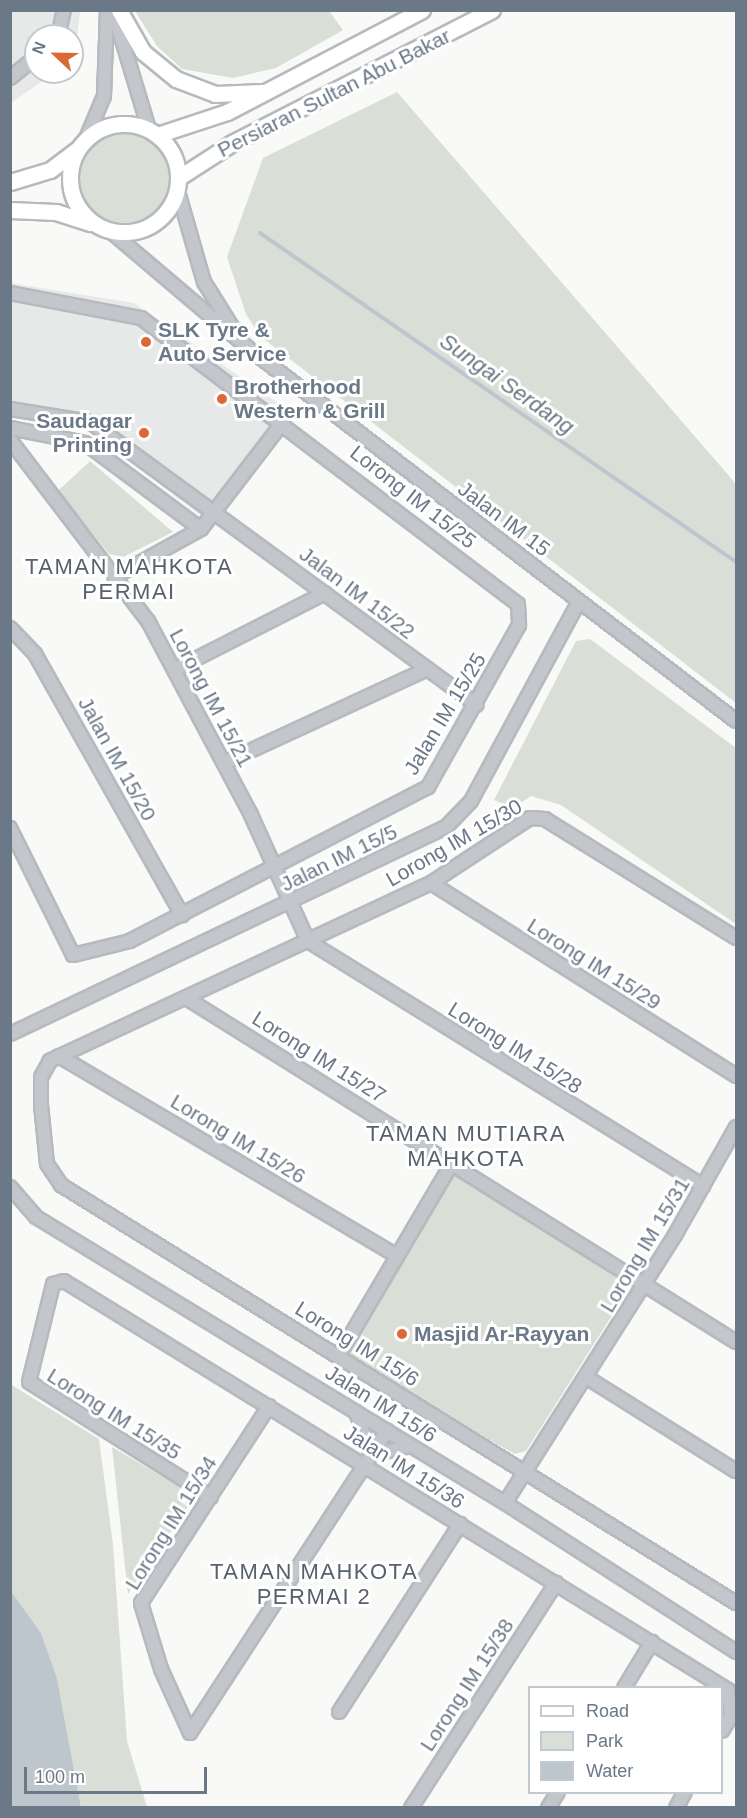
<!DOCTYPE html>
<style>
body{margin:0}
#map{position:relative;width:747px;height:1818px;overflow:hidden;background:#f9f9f7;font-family:Helvetica,sans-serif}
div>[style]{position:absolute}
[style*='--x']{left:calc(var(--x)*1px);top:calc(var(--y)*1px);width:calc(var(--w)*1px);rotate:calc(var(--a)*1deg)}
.built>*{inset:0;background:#e7e8e8}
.green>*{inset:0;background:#d9ded6}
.round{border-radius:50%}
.water>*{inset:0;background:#bdc6cc}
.stream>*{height:4px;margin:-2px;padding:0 2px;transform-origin:2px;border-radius:2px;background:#bdc6cc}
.roads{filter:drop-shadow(2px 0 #b6babe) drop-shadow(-2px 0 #b6babe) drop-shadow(0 2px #b6babe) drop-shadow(0 -2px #b6babe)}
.minor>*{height:12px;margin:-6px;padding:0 6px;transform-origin:6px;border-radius:6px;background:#c3c6ca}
.major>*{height:15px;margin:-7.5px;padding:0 7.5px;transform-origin:7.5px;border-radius:7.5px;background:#fff}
.major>.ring{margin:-7.5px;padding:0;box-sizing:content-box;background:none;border:15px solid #fff;border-radius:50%}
.dots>*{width:16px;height:16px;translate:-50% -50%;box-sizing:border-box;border:3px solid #fff;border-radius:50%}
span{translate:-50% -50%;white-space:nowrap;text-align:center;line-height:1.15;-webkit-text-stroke:6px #fff;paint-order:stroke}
.street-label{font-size:21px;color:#6a7887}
.poi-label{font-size:21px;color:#6a7887;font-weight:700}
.left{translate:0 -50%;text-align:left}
.right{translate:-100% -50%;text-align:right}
.water-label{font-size:22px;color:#667782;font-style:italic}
.neighbourhood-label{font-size:22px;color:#57616c;letter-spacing:1.5px}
.frame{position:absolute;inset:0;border:12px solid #6a7887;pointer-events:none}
.legend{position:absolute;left:528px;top:1686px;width:195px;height:108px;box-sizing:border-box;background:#fff;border:2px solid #c3c9cf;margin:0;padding:8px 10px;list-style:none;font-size:18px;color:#6a7887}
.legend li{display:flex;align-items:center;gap:12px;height:30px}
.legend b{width:30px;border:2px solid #c3c9cf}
.north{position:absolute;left:24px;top:24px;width:60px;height:60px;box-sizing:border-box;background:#fff;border:2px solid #c3c9cf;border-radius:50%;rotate:292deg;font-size:16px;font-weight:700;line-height:24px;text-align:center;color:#6a7887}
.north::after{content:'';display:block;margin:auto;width:21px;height:27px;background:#dc6935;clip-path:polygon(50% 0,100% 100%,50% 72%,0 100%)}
.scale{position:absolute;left:24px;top:1767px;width:183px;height:27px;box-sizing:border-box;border:3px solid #6a7887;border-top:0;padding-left:8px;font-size:18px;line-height:21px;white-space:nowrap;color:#6a7887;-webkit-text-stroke:4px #fff;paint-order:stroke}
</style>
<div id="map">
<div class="built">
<i style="clip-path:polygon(11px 11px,80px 11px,75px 58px,72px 36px,36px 36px,36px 72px,55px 72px,11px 103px)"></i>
<i style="clip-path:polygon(10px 283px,134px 303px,291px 412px,208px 521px,89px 431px,11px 417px)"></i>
</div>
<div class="green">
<i style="clip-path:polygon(135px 11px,329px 11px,343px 30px,276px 68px,233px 78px,182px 69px,157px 46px)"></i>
<i style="clip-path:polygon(397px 92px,736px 484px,736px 703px,260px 336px,246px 314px,227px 257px,263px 158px)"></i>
<i class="round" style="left:80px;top:133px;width:90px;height:90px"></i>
<i style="clip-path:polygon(90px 461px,173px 532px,123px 557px,109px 554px,58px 491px)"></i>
<i style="clip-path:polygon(590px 639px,736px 748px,736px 924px,561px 805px,531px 796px,513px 808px,494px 800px,576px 641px)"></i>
<i style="clip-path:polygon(452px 1163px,624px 1283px,625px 1295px,526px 1451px,515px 1454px,339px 1355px)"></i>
<i style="clip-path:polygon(10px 1384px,99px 1439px,113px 1545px,127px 1741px,147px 1807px,81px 1807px,57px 1678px,41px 1633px,11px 1591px)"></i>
<i style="clip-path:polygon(112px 1447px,195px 1496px,128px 1594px)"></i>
</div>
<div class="water">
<i style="clip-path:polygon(11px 1591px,41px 1633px,57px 1678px,81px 1807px,11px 1807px)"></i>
</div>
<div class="stream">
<i style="--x:260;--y:233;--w:579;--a:34.65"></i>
</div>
<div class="roads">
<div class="minor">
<i style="--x:113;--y:10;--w:124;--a:73.2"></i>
<i style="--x:58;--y:36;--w:27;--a:-77"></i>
<i style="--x:10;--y:78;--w:33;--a:-39"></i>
<i style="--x:85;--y:141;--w:49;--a:-67.1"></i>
<i style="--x:104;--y:96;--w:86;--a:-88"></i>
<i style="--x:177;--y:188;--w:98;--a:74"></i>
<i style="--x:204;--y:282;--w:60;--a:57.9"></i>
<i style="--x:109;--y:230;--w:182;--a:40.3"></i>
<i style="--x:248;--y:348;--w:614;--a:37.39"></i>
<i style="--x:10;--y:293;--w:133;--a:10.8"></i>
<i style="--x:141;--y:318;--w:473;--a:37.2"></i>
<i style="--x:518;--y:604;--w:21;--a:87"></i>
<i style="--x:519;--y:625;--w:186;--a:119.3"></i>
<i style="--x:428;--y:787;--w:335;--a:152.7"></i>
<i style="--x:130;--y:941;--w:59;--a:166.2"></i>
<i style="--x:73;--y:955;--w:142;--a:-116.4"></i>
<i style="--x:10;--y:409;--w:81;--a:9.2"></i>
<i style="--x:90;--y:422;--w:479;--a:36.2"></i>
<i style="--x:10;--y:428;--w:76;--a:11.3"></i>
<i style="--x:85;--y:443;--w:144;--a:36.6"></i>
<i style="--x:10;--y:440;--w:228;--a:52.7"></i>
<i style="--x:148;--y:621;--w:220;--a:62"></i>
<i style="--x:251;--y:815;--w:138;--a:65.7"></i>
<i style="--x:116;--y:576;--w:97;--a:-28.9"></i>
<i style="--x:201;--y:529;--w:135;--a:-52.5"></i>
<i style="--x:10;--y:628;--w:36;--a:46"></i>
<i style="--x:35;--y:654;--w:300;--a:60.6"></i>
<i style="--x:176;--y:669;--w:167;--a:-27"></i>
<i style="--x:224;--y:763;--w:224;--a:-24.8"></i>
<i style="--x:431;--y:883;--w:361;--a:32.3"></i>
<i style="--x:736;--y:938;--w:225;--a:-148.1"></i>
<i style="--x:545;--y:819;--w:15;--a:-176"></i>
<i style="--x:530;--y:818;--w:118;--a:146.7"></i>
<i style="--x:431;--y:883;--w:421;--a:155"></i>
<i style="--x:50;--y:1061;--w:18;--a:119"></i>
<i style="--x:41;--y:1077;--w:28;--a:90"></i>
<i style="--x:41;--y:1105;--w:59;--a:84.2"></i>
<i style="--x:47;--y:1164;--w:25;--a:56"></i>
<i style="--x:61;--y:1185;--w:794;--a:31.77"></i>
<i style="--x:308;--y:941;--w:465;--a:31.8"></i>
<i style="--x:186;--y:998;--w:649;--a:32.02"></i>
<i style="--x:10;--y:1034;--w:483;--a:-25.4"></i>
<i style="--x:446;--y:827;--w:36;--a:-46"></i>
<i style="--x:471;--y:801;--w:227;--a:-61.6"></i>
<i style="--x:59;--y:1056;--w:393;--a:30.6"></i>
<i style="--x:10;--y:1187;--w:40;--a:49"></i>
<i style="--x:36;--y:1217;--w:549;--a:31.38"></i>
<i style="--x:505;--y:1503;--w:275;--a:32.8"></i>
<i style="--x:339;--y:1355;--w:223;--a:-59.5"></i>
<i style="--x:586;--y:1377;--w:177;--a:32.1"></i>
<i style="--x:356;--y:1412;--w:46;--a:70.8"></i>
<i style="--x:371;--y:1455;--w:41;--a:-12.7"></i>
<i style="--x:211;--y:1497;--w:215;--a:-147.7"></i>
<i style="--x:29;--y:1382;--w:101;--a:-76.2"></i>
<i style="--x:53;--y:1284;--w:11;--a:-15"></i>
<i style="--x:64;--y:1281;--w:780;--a:31.63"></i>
<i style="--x:728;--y:1690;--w:26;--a:83"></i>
<i style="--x:731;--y:1716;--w:17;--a:121"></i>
<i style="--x:505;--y:1503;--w:317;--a:-57.6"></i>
<i style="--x:675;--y:1235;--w:124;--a:-60.5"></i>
<i style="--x:624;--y:1688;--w:54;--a:-58.7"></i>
<i style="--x:339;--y:1712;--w:224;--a:-57.2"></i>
<i style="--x:190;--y:1733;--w:70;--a:-114.4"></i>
<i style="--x:161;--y:1669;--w:69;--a:-106.9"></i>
<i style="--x:141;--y:1603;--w:235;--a:-57"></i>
<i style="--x:190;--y:1733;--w:361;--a:-56.9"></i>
<i style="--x:411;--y:1808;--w:268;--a:-57.2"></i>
<i style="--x:548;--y:1808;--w:19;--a:-58"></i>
<i style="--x:676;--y:1808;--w:18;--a:-61"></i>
</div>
<div class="major">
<i style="--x:119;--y:10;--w:48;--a:60.3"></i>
<i style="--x:143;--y:52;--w:43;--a:39.3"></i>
<i style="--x:176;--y:79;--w:42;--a:21"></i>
<i style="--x:215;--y:94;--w:47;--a:-2.4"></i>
<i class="ring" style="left:70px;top:124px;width:93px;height:93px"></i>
<i style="--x:157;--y:135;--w:74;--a:-18.2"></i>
<i style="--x:227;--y:112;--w:220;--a:-27.6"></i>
<i style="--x:178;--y:178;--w:64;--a:-32.9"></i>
<i style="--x:232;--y:143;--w:292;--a:-27.1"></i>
<i style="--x:10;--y:182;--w:42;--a:-16.7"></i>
<i style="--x:50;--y:170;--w:34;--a:-37"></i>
<i style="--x:10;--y:210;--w:46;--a:2.5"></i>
<i style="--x:56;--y:212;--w:36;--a:18"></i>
</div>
</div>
<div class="dots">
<i style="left:146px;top:342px;background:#dc6935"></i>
<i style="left:222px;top:399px;background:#dc6935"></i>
<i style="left:144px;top:433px;background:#dc6935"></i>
<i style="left:402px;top:1334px;background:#dc6935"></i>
</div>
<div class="street-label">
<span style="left:334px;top:93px;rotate:-27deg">Persiaran Sultan Abu Bakar</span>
<span style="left:413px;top:497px;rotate:38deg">Lorong IM 15/25</span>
<span style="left:504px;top:519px;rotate:37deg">Jalan IM 15</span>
<span style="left:357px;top:593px;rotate:37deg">Jalan IM 15/22</span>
<span style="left:211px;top:698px;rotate:62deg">Lorong IM 15/21</span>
<span style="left:445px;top:714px;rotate:-59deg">Jalan IM 15/25</span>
<span style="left:117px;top:759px;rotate:61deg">Jalan IM 15/20</span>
<span style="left:454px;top:843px;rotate:-30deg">Lorong IM 15/30</span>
<span style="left:339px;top:858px;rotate:-26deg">Jalan IM 15/5</span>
<span style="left:594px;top:964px;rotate:32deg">Lorong IM 15/29</span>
<span style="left:515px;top:1048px;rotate:32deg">Lorong IM 15/28</span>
<span style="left:319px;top:1057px;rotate:32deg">Lorong IM 15/27</span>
<span style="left:238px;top:1139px;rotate:31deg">Lorong IM 15/26</span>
<span style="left:645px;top:1245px;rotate:-59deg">Lorong IM 15/31</span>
<span style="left:357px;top:1344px;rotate:32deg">Lorong IM 15/6</span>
<span style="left:381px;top:1404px;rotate:32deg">Jalan IM 15/6</span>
<span style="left:114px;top:1414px;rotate:32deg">Lorong IM 15/35</span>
<span style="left:404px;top:1467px;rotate:32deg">Jalan IM 15/36</span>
<span style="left:171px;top:1523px;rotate:-58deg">Lorong IM 15/34</span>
<span style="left:467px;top:1685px;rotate:-57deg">Lorong IM 15/38</span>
</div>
<div class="poi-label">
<span class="left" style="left:158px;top:342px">SLK Tyre &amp;<br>Auto Service</span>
<span class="left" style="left:234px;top:399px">Brotherhood<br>Western &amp; Grill</span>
<span class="right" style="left:132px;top:433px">Saudagar<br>Printing</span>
<span class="left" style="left:414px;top:1334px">Masjid Ar-Rayyan</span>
</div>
<div class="water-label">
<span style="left:507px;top:384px;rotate:35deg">Sungai Serdang</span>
</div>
<div class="neighbourhood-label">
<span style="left:129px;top:579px">TAMAN MAHKOTA<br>PERMAI</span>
<span style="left:466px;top:1146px">TAMAN MUTIARA<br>MAHKOTA</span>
<span style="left:314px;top:1584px">TAMAN MAHKOTA<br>PERMAI 2</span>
</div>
<div class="frame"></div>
<ul class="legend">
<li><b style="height:8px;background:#fff"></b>Road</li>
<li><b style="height:16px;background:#d9ded6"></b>Park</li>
<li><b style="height:16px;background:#bdc6cc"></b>Water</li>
</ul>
<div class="north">N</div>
<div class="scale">100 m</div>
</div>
